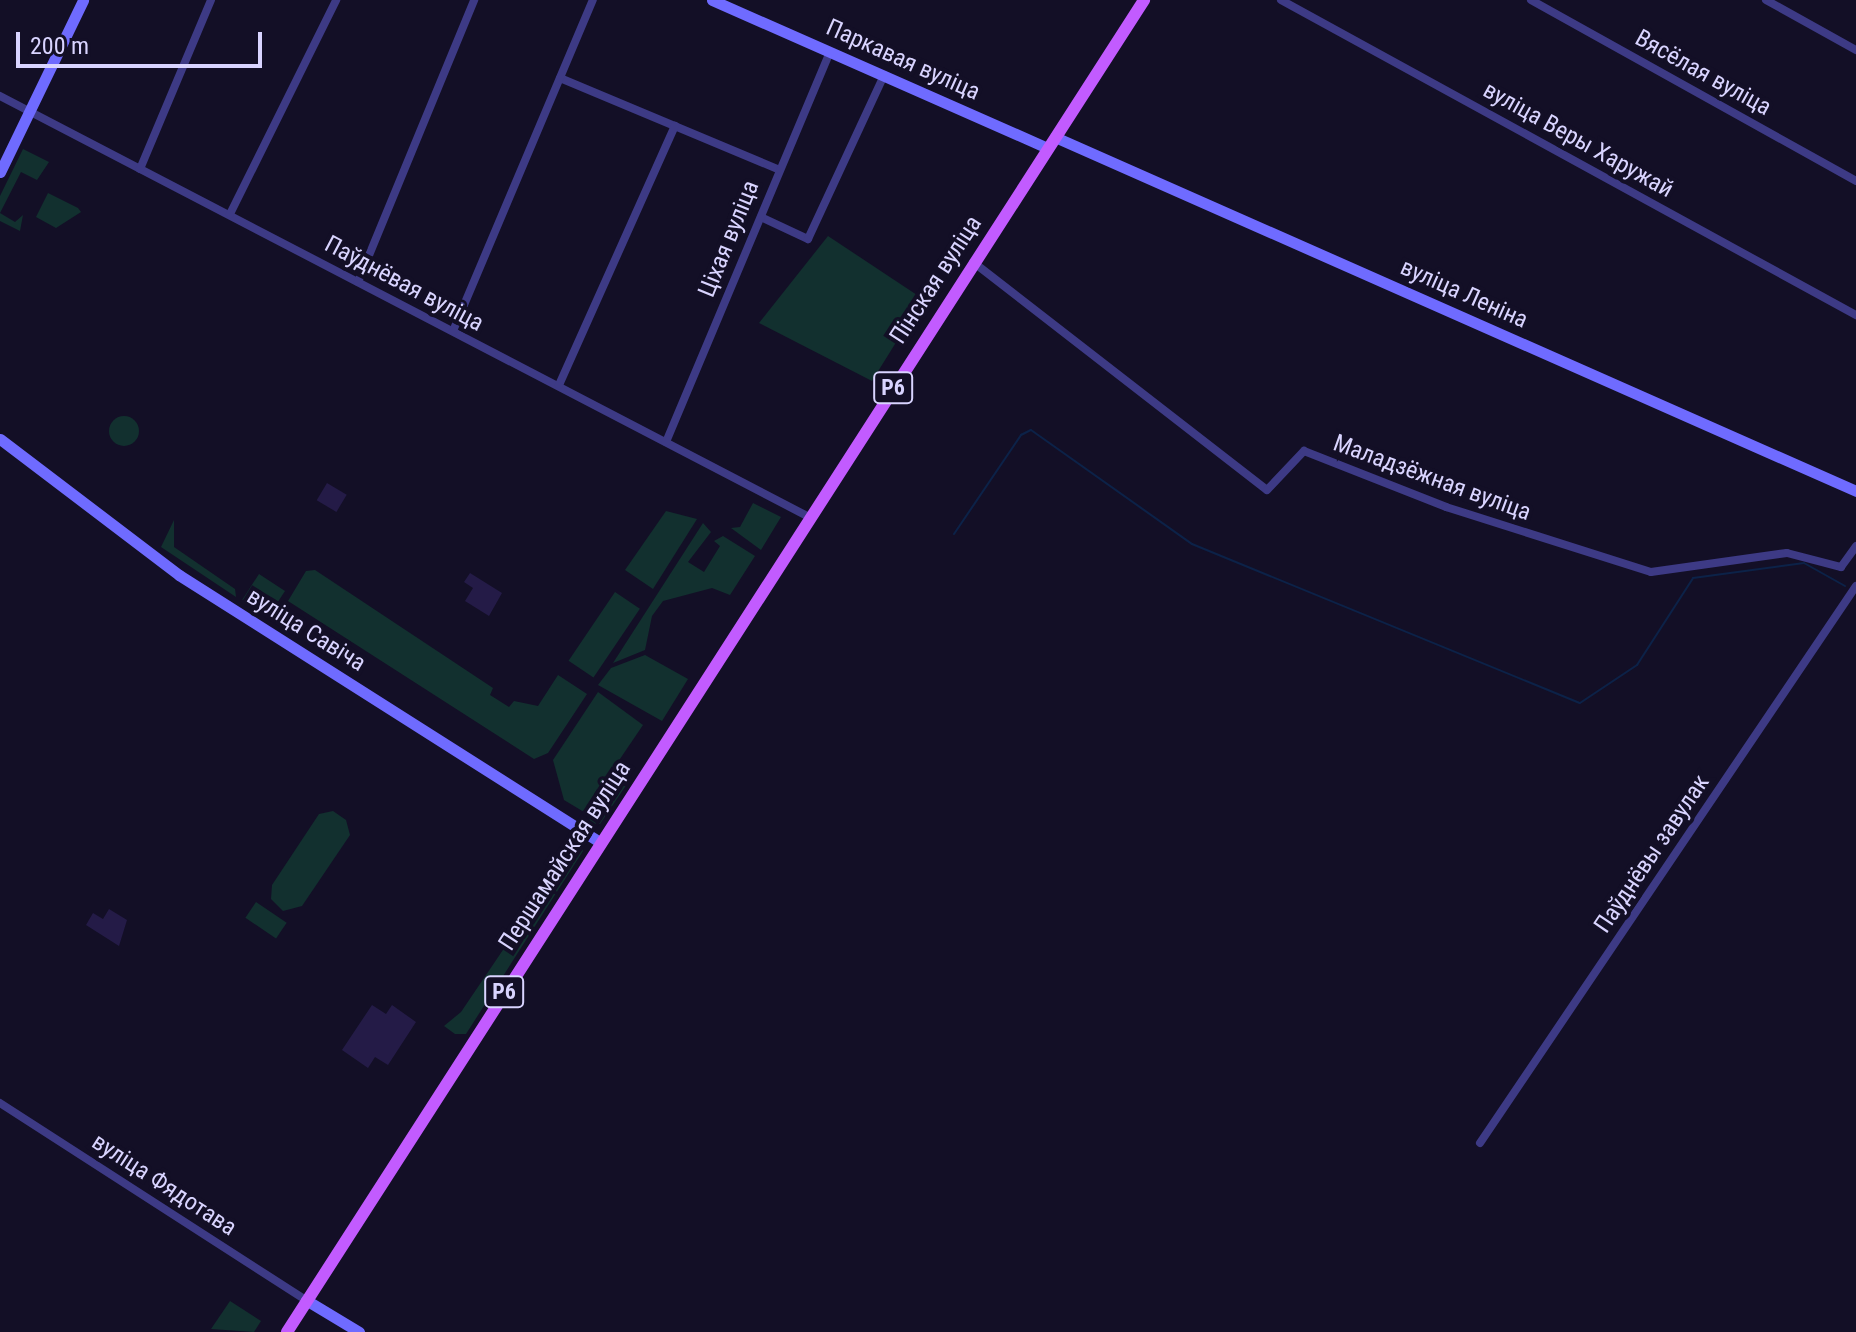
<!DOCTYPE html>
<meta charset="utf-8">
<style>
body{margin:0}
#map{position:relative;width:1856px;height:1332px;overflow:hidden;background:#130f26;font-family:"Roboto Condensed",sans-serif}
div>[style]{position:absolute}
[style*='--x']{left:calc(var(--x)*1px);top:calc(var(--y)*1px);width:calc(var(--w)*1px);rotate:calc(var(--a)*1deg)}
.green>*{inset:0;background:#12302f;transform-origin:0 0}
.round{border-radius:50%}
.stream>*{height:2px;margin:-1px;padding:0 1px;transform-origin:1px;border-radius:1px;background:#0c2248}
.building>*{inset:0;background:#241b47;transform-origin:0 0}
.street>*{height:8px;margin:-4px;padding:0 4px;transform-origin:4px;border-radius:4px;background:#3d3a85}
.secondary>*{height:11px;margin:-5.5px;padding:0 5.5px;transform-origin:5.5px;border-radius:5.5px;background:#6f6bff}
.primary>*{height:12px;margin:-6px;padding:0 6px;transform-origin:6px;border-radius:6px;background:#c25bff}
span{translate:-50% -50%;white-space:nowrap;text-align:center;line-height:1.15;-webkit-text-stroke:8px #130f26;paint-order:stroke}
.shield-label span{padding:2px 6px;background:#130f26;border:2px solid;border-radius:6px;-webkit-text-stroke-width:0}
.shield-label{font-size:22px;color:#d9d4ff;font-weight:700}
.street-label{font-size:24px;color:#d9d4ff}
.scale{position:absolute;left:16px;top:32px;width:246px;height:36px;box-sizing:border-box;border:4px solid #d9d4ff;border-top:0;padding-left:10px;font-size:24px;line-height:28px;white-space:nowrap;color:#d9d4ff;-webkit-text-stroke:6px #130f26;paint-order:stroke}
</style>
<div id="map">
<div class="green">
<i style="clip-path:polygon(23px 149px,49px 162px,37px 180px,21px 172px,0 213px,15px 222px,23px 215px,20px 231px,0 221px,0 196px)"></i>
<i style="clip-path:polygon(48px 193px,78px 208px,81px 212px,56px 228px,36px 217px)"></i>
<i style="clip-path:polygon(828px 236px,923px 299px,872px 381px,759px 323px)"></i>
<i class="round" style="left:109px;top:416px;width:30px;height:30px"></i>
<i style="clip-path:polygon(753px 503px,781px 517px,761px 550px,731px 528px,740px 527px)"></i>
<i style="clip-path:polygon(666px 511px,697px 519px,653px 589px,625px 570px)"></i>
<i style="clip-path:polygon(174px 520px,174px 547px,235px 589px,236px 597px,161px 547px)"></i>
<i style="clip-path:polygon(703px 523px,711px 532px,688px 562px,704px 572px,720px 546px,714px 541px,723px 536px,755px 556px,730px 595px,712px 588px,663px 601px,652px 616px,645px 650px,613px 663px)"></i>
<i style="clip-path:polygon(315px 570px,493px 688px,490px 695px,509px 707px,514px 701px,538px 706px,558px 675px,587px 694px,548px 753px,534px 759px,288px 601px,306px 571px)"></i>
<i style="left:259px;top:574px;width:31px;height:31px;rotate:33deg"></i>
<i style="left:615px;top:592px;width:30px;height:83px;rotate:34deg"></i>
<i style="clip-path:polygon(645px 655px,688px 679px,662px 721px,598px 685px,611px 668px)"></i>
<i style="clip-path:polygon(598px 692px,643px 725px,584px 812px,564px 800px,553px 760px)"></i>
<i style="clip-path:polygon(627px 763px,632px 767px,627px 784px,600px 824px,586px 825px)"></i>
<i style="clip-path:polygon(333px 811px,346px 820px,350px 835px,302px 906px,283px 911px,271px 899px,272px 885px,319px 814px)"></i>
<i style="clip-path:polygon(578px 839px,583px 851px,466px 1034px,455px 1034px,444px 1026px,461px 1012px)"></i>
<i style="left:256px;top:902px;width:37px;height:19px;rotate:34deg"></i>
<i style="clip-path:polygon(230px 1301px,261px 1321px,254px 1332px,211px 1329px)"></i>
</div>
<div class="stream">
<i style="--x:954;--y:534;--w:120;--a:-55.9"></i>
<i style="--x:1021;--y:435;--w:11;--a:-27"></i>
<i style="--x:1031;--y:430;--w:197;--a:35.3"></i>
<i style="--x:1192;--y:544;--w:419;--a:22.3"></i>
<i style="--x:1580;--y:703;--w:69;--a:-33.7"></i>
<i style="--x:1637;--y:665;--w:103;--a:-57.2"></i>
<i style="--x:1693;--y:578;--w:112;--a:-7.7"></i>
<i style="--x:1804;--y:563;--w:47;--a:29.3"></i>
</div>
<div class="building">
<i style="left:327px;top:483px;width:23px;height:20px;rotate:31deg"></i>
<i style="clip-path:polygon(470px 573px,502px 593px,489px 616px,465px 601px,473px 588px,464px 582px)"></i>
<i style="clip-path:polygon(109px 909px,127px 920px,119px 946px,86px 925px,93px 913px,103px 919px)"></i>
<i style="clip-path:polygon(372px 1005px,386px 1014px,392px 1005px,416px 1022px,388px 1065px,375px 1057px,368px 1068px,342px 1050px)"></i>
</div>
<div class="street">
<i style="--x:1281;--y:0;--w:656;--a:28.72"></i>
<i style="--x:1531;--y:0;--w:372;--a:29.1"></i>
<i style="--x:1766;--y:0;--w:103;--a:29.1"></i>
<i style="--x:560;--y:78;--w:236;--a:22.7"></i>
<i style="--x:0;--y:96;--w:914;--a:27.49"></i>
<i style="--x:140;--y:169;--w:183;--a:-67.2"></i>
<i style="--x:230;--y:214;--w:239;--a:-63.6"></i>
<i style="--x:761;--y:217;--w:52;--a:25.1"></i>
<i style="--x:808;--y:239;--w:181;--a:-65.1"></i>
<i style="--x:973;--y:262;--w:372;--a:37.8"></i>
<i style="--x:1267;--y:490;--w:54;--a:-46.5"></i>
<i style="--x:1304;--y:451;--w:153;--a:21.5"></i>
<i style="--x:1446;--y:507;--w:215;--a:17.6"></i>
<i style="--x:1651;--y:572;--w:137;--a:-8"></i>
<i style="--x:1787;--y:553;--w:56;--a:14.5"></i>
<i style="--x:1841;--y:567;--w:26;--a:-54"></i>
<i style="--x:358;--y:282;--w:305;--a:-67.6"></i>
<i style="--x:453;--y:331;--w:359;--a:-67.1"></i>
<i style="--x:559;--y:385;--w:284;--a:-65.9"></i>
<i style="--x:666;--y:442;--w:423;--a:-67.2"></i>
<i style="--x:0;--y:1103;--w:364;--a:32.8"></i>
<i style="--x:1480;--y:1143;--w:672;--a:-55.98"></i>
</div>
<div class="secondary">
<i style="--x:712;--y:0;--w:366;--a:23.8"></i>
<i style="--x:1055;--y:137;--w:876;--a:23.84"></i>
<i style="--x:0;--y:172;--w:191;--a:-64.2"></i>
<i style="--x:0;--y:439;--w:225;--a:37.2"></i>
<i style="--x:179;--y:575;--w:499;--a:32.4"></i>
<i style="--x:306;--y:1300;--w:62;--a:31.1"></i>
</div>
<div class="primary">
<i style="--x:287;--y:1332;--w:1584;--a:-57.24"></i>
</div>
<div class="shield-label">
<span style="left:893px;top:388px">Р6</span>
<span style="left:504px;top:992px">Р6</span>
</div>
<div class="street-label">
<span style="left:903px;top:60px;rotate:24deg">Паркавая вуліца</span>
<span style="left:1703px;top:73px;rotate:29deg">Вясёлая вуліца</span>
<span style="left:1578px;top:140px;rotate:29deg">вуліца Веры Харужай</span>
<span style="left:729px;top:239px;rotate:-68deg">Ціхая вуліца</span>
<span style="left:936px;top:280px;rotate:-57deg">Пінская вуліца</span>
<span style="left:404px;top:284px;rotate:28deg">Паўднёвая вуліца</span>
<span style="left:1464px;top:294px;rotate:24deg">вуліца Леніна</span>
<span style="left:1432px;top:478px;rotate:20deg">Маладзёжная вуліца</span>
<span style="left:306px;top:630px;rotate:32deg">вуліца Савіча</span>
<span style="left:1652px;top:854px;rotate:-56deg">Паўднёвы завулак</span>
<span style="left:565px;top:856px;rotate:-57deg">Першамайская вуліца</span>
<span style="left:164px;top:1185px;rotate:33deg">вуліца Фядотава</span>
</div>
<div class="scale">200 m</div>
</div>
